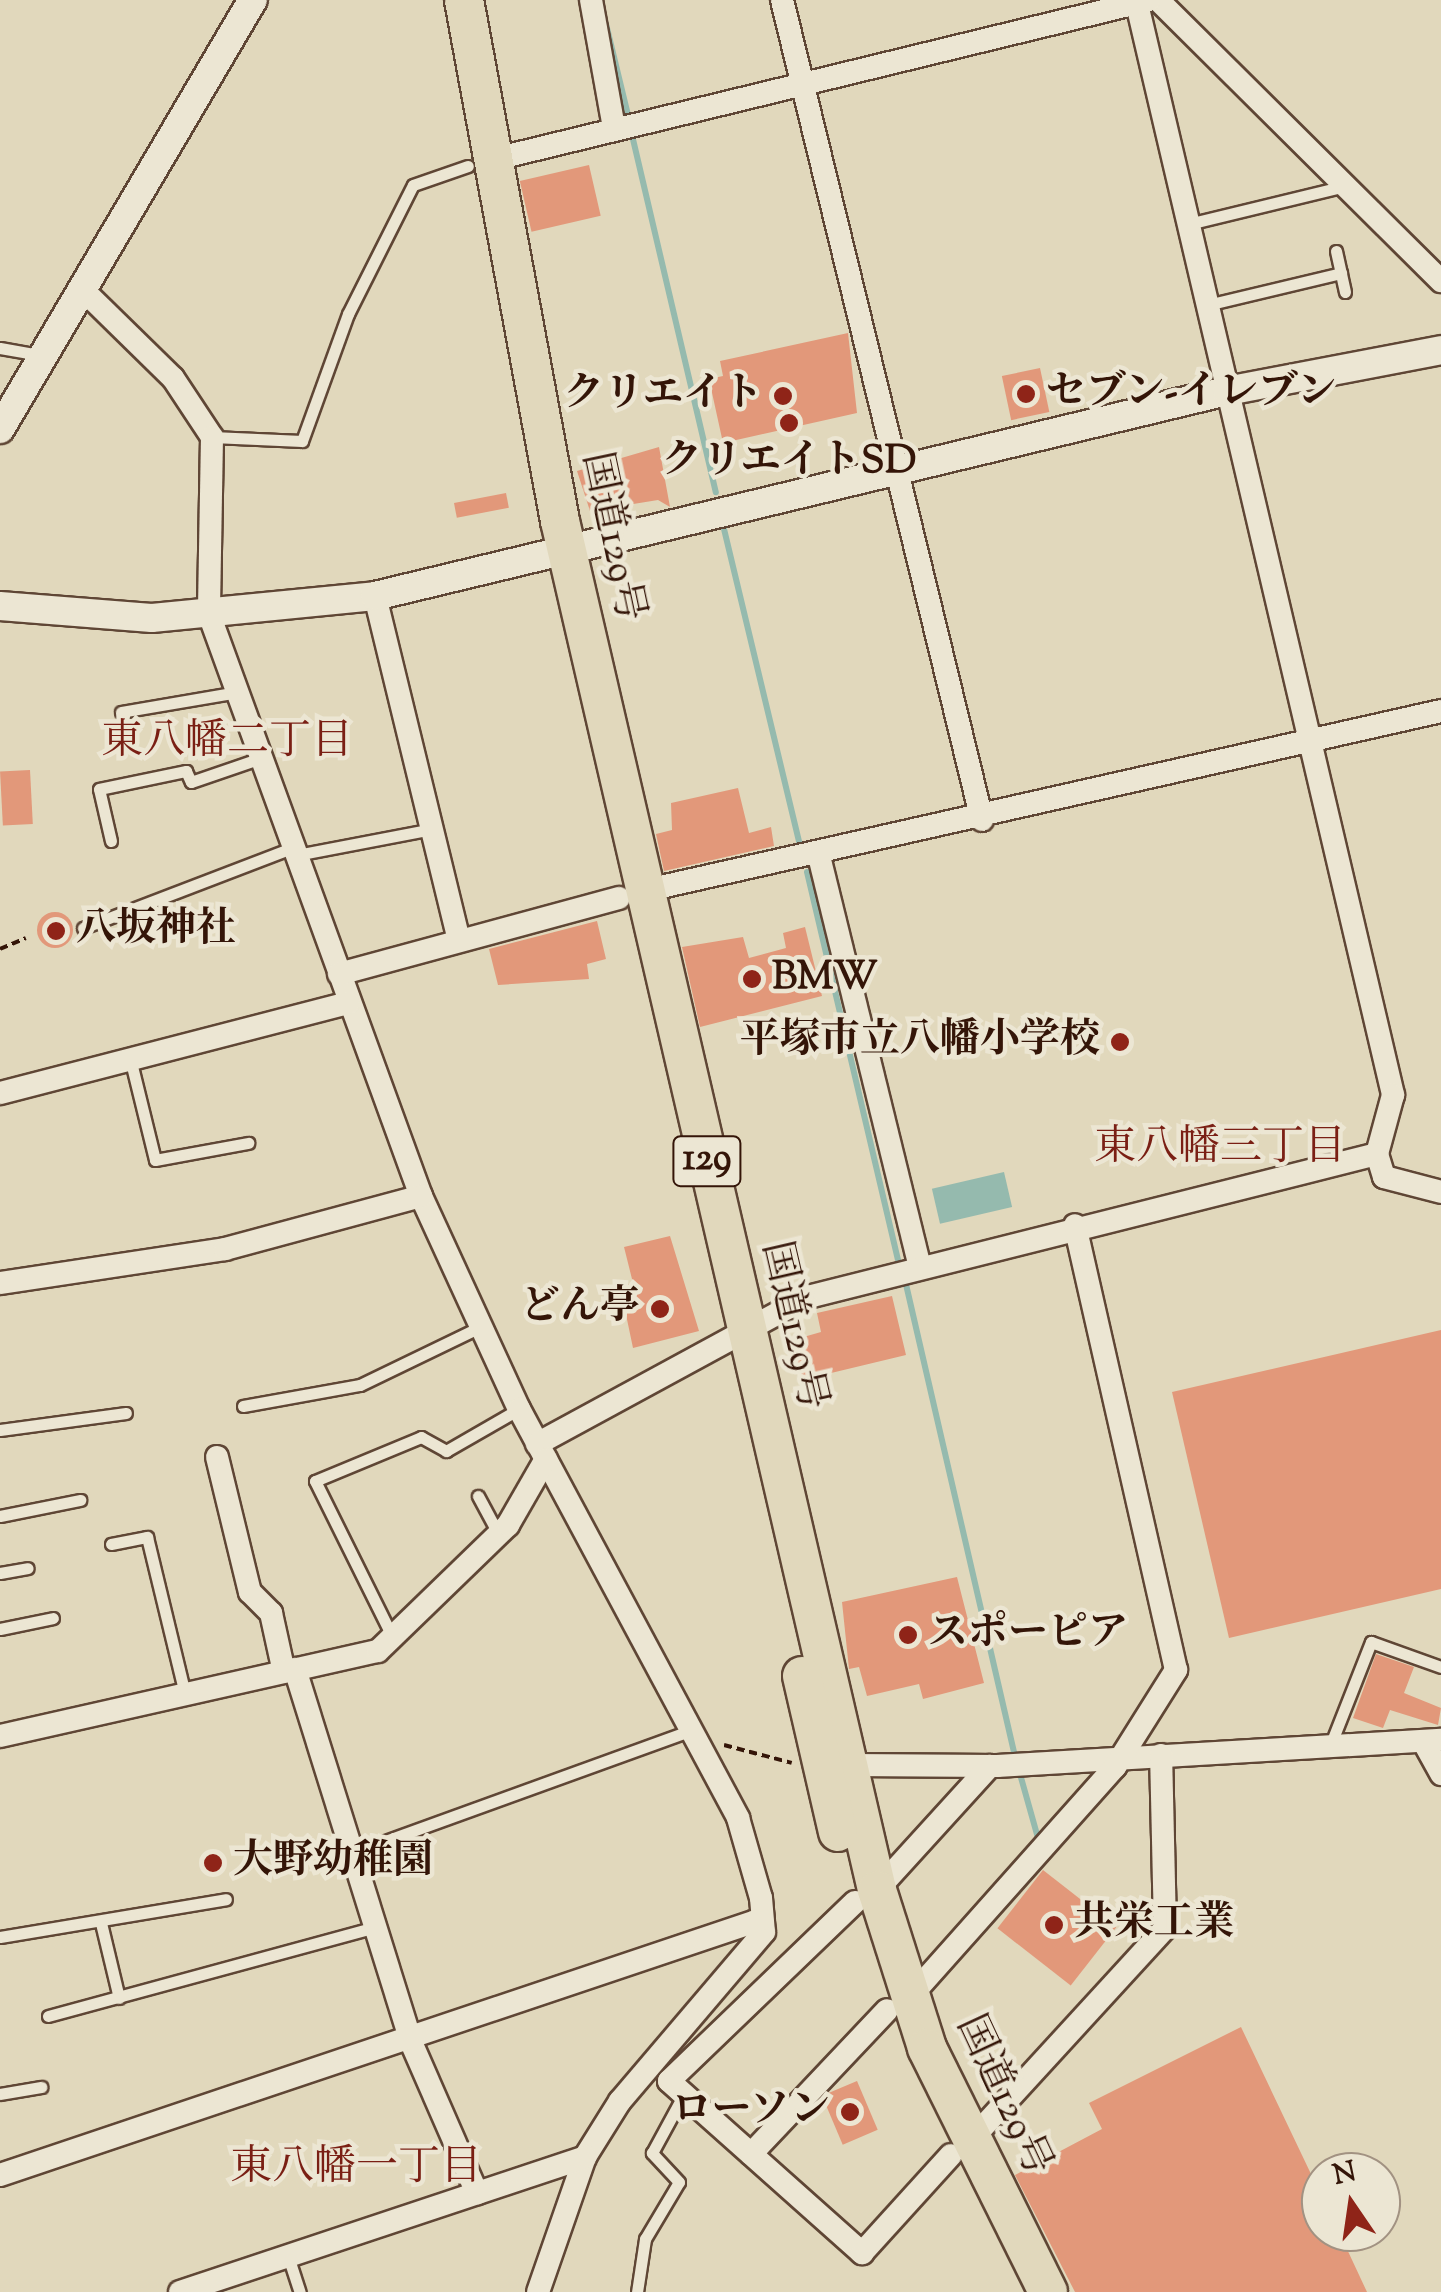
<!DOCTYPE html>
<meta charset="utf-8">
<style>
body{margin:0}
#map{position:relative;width:1441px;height:2292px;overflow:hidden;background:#e1d8bc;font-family:"Sorts Mill Goudy","Noto Serif JP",serif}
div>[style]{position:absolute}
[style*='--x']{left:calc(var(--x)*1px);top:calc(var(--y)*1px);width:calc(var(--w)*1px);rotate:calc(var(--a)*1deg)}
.water>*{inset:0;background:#95baae;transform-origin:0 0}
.stream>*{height:6px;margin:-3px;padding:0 3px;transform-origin:3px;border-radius:3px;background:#95baae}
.building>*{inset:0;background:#e2987a;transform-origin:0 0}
.round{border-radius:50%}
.path>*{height:4px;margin-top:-2px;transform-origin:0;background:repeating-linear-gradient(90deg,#341508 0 8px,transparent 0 13px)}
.roads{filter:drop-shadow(2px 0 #5f4635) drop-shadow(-2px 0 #5f4635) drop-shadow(0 2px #5f4635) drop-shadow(0 -2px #5f4635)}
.service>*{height:11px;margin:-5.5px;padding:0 5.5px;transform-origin:5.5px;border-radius:5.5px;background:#ece6d3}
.minor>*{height:22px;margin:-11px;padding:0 11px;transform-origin:11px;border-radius:11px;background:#ece6d3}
.tertiary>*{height:28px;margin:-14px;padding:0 14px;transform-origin:14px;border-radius:14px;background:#ece6d3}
.trunk>*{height:38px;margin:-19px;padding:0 19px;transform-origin:19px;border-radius:19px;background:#e1d8bc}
.dots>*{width:28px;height:28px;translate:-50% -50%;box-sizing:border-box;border:5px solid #ece6d3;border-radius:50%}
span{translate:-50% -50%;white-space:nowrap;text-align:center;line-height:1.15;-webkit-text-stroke:9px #ece6d3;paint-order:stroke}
.shield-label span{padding:2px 8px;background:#ece6d3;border:2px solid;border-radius:8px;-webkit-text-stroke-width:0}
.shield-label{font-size:38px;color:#341508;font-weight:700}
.poi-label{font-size:40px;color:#341508;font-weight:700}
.left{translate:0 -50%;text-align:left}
.right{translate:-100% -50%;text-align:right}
.street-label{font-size:40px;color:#341508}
.neighbourhood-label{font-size:42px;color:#7a1f14}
.north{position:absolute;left:1301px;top:2152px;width:100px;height:100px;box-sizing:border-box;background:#ece6d3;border:2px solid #a29282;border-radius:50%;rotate:347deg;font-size:28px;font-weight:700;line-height:40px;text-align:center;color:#341508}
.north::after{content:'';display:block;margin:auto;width:35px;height:45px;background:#8f2418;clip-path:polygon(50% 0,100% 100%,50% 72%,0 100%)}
</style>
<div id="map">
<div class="water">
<i style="left:1004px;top:1172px;width:36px;height:74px;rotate:77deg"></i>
</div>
<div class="stream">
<i style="--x:606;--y:24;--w:94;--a:76.4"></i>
<i style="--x:632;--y:135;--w:367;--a:76.8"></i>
<i style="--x:724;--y:529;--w:326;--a:76.5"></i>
<i style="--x:807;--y:872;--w:398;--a:76.8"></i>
<i style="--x:905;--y:1280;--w:486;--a:77"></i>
<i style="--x:1020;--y:1774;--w:74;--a:74.3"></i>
</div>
<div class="building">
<i style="left:589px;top:165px;width:52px;height:71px;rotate:77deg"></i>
<i style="clip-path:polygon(848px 333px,857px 413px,723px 443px,709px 379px,723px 376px,720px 361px)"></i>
<i style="left:1040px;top:368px;width:45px;height:39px;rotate:78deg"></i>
<i style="clip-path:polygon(659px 447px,670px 507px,658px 500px,590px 511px,577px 471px)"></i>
<i style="left:506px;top:493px;width:15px;height:53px;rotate:79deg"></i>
<i style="left:30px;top:770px;width:54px;height:30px;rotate:87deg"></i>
<i style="clip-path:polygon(738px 788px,749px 833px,771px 827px,774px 846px,664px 871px,656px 834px,672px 830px,671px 803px)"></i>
<i class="round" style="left:37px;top:912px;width:36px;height:36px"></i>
<i style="clip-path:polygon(597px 921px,606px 959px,587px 964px,589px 979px,498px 985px,489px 949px)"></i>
<i style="clip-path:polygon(805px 927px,822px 996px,700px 1027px,682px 947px,743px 937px,749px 958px,786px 948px,783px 933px)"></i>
<i style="clip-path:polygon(670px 1236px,699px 1331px,633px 1348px,620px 1286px,633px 1283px,624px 1247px)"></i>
<i style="clip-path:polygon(892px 1296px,906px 1355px,802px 1380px,793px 1340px,821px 1332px,817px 1313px)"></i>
<i style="clip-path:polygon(1441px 1330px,1441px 1589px,1229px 1638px,1172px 1392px)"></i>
<i style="clip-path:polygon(957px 1577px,984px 1683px,923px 1699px,919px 1684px,867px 1696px,859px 1667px,849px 1669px,842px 1602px)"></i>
<i style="clip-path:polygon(1376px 1654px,1414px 1667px,1404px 1693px,1441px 1708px,1438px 1725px,1390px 1710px,1383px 1728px,1353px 1718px)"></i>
<i style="left:1043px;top:1870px;width:93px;height:74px;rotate:38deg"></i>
<i style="clip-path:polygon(1241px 2027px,1321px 2195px,1321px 2232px,1339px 2232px,1367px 2292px,1075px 2292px,1015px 2175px,1102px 2129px,1089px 2103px)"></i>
<i style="left:857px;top:2081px;width:53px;height:38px;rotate:67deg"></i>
</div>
<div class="path">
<i style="--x:0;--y:949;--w:28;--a:-23"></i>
<i style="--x:724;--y:1745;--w:70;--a:14.8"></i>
</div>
<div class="roads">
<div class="service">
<i style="--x:1188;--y:224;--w:162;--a:-13.6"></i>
<i style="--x:1336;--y:251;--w:42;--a:77.6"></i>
<i style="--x:1207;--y:305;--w:138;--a:-13.4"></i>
<i style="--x:0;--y:348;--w:41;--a:9.9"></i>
<i style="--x:212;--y:437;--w:90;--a:2.5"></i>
<i style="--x:302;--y:441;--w:135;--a:-70.1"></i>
<i style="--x:348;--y:314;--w:144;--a:-63.3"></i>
<i style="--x:413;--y:185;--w:58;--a:-19.1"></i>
<i style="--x:121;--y:712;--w:119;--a:-9.7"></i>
<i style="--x:111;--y:841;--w:53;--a:-103"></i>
<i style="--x:99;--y:789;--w:89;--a:-11.7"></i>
<i style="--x:186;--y:771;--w:12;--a:66"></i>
<i style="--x:191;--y:782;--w:74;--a:-18.9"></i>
<i style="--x:296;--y:855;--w:138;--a:-10.8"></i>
<i style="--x:83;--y:928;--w:226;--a:-21"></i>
<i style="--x:130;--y:1058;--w:105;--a:76.2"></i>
<i style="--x:155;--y:1160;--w:95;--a:-10.4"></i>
<i style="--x:243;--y:1406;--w:119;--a:-10.2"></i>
<i style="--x:360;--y:1385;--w:131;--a:-25.8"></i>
<i style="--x:0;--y:1430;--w:127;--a:-7.7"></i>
<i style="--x:478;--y:1496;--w:44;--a:61.7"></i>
<i style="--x:0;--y:1516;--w:82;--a:-11.3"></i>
<i style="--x:111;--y:1544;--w:37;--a:-11"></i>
<i style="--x:147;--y:1537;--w:162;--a:76.4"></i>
<i style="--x:0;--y:1573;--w:28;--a:-10"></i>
<i style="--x:0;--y:1629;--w:54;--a:-11.7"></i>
<i style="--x:392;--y:1636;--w:173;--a:-116.4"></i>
<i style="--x:315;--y:1481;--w:115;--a:-22.5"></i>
<i style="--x:421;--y:1437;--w:29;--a:29"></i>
<i style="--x:446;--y:1451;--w:84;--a:-29.9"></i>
<i style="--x:1330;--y:1746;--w:112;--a:-68.5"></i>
<i style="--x:1371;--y:1642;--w:74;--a:19.7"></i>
<i style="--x:352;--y:1853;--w:361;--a:-19.9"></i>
<i style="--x:101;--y:1923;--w:77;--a:76.5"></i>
<i style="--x:0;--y:1937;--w:229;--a:-9.5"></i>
<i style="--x:48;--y:2016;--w:339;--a:-15.2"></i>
<i style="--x:0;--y:2094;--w:42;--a:-9.7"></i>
<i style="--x:288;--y:2256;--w:38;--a:72"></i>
<i style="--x:637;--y:2292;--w:54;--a:-81.4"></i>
<i style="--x:645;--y:2239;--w:66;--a:-59.2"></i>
<i style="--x:679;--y:2182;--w:40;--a:-133"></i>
<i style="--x:652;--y:2153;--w:67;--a:-61.5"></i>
</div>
<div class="minor">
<i style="--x:591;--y:0;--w:130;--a:79.8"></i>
<i style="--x:782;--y:0;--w:844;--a:76.29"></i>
<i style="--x:1158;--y:0;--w:399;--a:44.8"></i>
<i style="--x:1137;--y:4;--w:1121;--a:76.79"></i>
<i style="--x:1393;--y:1095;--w:61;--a:105.2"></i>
<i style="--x:491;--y:160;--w:677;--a:-13.67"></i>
<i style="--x:82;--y:289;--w:127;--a:44.4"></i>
<i style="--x:173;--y:378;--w:71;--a:56.5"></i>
<i style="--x:212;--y:437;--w:177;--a:91"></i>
<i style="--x:209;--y:614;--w:619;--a:69.99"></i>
<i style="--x:421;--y:1196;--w:234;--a:65.3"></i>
<i style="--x:519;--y:1409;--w:464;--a:61.8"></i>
<i style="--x:738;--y:1818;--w:83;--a:74"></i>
<i style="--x:761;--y:1898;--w:34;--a:85"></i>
<i style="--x:764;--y:1932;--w:222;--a:130.4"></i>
<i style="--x:620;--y:2101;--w:66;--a:122"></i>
<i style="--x:585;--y:2157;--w:143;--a:109.2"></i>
<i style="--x:375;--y:596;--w:354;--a:76.3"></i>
<i style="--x:819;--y:856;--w:422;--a:76.2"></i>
<i style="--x:643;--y:891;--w:818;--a:-12.71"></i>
<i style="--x:339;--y:974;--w:290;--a:-15.2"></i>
<i style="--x:0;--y:1093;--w:360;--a:-14.5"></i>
<i style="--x:0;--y:1283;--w:228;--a:-8.6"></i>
<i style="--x:225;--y:1249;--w:203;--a:-15.1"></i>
<i style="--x:537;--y:1444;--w:308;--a:-28.5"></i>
<i style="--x:808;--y:1297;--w:587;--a:-14.11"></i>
<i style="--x:1377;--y:1154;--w:24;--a:73"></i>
<i style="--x:1384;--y:1177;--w:59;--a:14.7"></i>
<i style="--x:217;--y:1457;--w:139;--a:76.3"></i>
<i style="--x:250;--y:1592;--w:30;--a:45"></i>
<i style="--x:271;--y:1613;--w:60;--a:77.6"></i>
<i style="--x:295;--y:1669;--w:391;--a:72.7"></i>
<i style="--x:411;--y:2042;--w:165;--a:66.4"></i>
<i style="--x:0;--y:1736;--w:387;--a:-12.7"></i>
<i style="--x:378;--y:1651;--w:181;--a:-44.1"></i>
<i style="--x:508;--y:1525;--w:76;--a:-60.1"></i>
<i style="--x:1423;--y:1741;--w:38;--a:61"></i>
<i style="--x:850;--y:1765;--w:147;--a:0.4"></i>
<i style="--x:997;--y:1766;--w:445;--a:-3.4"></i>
<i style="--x:877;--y:1890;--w:168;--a:-47.7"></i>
<i style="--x:855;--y:1902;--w:258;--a:136.1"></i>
<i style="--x:669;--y:2081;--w:259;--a:41.7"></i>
<i style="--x:862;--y:2253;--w:132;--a:-47.8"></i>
<i style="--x:909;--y:1998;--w:310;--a:-48.3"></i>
<i style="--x:1115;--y:1767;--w:115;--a:-57.8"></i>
<i style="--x:1176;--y:1670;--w:456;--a:-102.8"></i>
<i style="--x:970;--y:2141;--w:289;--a:-47.5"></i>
<i style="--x:1165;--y:1928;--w:173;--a:-91.3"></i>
<i style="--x:751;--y:2154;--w:198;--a:-46.6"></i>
<i style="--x:0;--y:2175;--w:804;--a:-18.57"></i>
<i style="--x:180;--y:2292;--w:427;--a:-18.4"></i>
</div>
<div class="tertiary">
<i style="--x:0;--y:429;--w:498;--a:-59.5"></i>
<i style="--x:0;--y:606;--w:152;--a:4.5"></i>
<i style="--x:152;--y:618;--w:224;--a:-5.6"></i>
<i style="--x:375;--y:596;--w:876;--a:-13.53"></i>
<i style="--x:1227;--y:391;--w:218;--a:-10.8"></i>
</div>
<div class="trunk">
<i style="--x:464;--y:0;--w:530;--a:79.56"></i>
<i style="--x:560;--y:521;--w:1405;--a:76.96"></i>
<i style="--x:877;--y:1890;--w:166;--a:72.4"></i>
<i style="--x:927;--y:2048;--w:272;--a:63.6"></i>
<i style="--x:802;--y:1676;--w:160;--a:77"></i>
</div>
</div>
<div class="dots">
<i style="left:1026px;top:394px;background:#8f2418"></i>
<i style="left:783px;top:396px;background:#8f2418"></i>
<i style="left:789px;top:423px;background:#8f2418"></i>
<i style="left:56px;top:931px;background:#8f2418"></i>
<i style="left:752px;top:979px;background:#8f2418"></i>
<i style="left:1120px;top:1042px;background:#8f2418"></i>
<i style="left:660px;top:1309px;background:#8f2418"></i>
<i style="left:908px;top:1635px;background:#8f2418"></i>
<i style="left:213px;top:1863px;background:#8f2418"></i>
<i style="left:1054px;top:1925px;background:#8f2418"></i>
<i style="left:850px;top:2112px;background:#8f2418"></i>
</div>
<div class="shield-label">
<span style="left:707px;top:1161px">129</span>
</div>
<div class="poi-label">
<span class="left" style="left:1046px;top:394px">セブン-イレブン</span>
<span class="right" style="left:763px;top:396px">クリエイト</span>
<span style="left:789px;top:463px">クリエイトSD</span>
<span class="left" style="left:76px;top:931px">八坂神社</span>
<span class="left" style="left:772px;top:979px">BMW</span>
<span class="right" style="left:1100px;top:1042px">平塚市立八幡小学校</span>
<span class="right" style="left:640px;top:1309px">どん亭</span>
<span class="left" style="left:928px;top:1635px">スポーピア</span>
<span class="left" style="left:233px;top:1863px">大野幼稚園</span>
<span class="left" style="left:1074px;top:1925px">共栄工業</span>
<span class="right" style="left:830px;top:2112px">ローソン</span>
</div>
<div class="street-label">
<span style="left:611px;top:537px;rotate:78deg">国道129号</span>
<span style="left:792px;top:1326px;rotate:77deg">国道129号</span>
<span style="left:1002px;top:2096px;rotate:65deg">国道129号</span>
</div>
<div class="neighbourhood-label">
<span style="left:227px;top:743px">東八幡二丁目</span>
<span style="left:1220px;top:1149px">東八幡三丁目</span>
<span style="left:356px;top:2169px">東八幡一丁目</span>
</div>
<div class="north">N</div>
</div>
